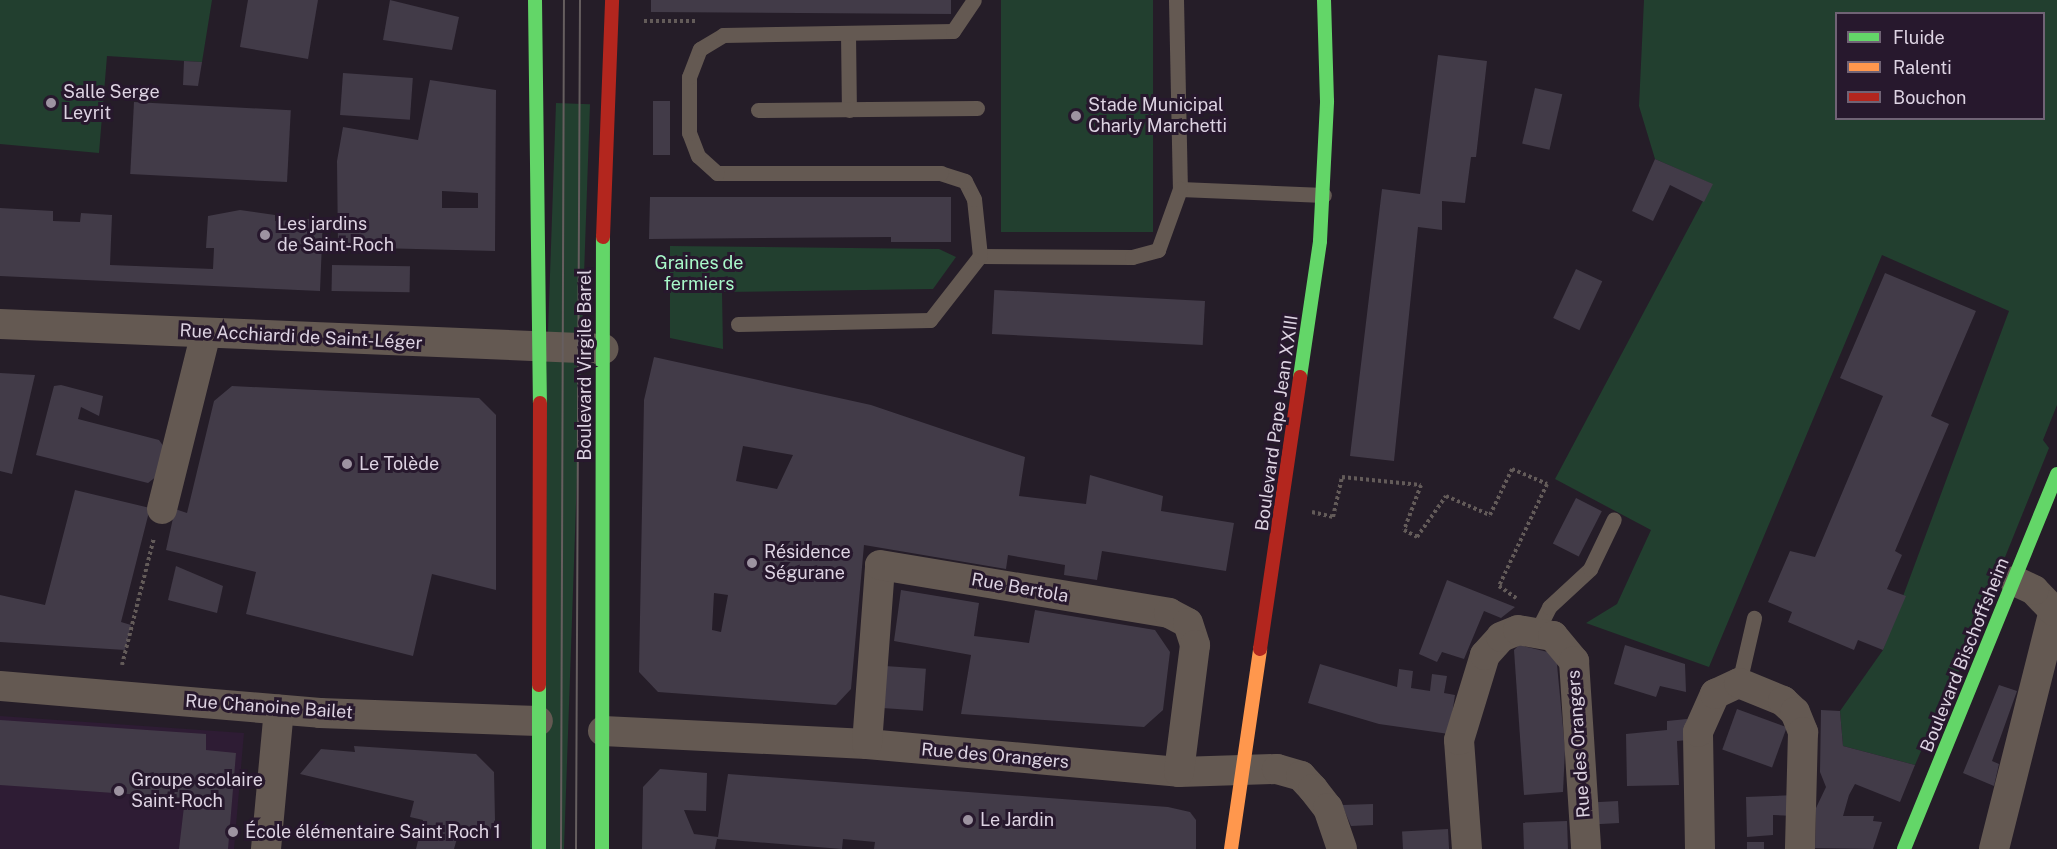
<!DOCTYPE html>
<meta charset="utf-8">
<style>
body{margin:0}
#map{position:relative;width:2057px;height:849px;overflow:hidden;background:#251d28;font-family:"Public Sans",sans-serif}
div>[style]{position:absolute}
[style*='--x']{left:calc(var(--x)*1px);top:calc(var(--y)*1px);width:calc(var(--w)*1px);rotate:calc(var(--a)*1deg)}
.built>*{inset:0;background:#2e1c34}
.green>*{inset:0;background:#223f2f;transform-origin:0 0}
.building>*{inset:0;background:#423b48;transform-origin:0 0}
.path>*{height:4px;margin-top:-2px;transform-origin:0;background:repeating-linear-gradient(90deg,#635b59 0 3px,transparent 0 6px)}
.lane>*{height:15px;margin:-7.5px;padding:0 7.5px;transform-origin:7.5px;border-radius:7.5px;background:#645952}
.street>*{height:30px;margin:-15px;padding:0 15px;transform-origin:15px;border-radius:15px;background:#645952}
.fast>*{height:14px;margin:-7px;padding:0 7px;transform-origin:7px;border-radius:7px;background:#63d668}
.slow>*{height:14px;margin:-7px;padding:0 7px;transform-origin:7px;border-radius:7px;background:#ff974d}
.jam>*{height:14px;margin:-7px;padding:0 7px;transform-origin:7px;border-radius:7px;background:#b3261e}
.tram>*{height:1.5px;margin:-0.75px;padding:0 0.75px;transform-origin:0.75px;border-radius:0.75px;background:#665e5f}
.dots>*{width:16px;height:16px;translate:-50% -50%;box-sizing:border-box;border:3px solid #27182d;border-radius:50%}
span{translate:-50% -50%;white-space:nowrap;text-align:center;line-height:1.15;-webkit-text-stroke:6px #27182d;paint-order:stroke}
.poi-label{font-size:18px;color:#ddd3e2}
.left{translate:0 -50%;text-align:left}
.park-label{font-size:18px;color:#a8f8c9}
.street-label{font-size:18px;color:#ddd3e2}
.legend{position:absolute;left:1835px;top:12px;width:210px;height:108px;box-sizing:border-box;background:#27182d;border:2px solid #706375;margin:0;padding:8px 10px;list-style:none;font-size:18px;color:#ddd3e2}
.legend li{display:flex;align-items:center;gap:12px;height:30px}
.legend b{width:30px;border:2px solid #706375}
</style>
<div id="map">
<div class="built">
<i style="clip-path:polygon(0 716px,244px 733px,234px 849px,0 849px)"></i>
</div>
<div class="green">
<i style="clip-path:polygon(0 0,212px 0,202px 62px,107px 56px,99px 153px,0 144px)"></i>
<i style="left:1001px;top:0;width:152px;height:232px"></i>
<i style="clip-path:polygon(evenodd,1644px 0,2057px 0,2057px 405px,2043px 440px,2049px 448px,1937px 726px,1932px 726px,1915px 765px,1843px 746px,1840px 711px,1883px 650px,2009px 311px,1882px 255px,1709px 667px,1586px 623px,1617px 604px,1651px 530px,1555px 479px,1712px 184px,1655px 159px,1639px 106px,1644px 0,1836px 14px,2044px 14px,2044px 118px,1836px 118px,1836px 14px)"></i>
<i style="left:556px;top:103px;width:34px;height:746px;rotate:2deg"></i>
<i style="clip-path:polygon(670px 246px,939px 249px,956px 257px,933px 289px,722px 292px,723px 349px,670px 338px)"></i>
</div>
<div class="building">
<i style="clip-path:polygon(248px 0,318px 0,308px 59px,240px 47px)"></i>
<i style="clip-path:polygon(390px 0,459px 17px,452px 50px,383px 40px)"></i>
<i style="clip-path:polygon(651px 0,951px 0,951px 14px,651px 12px)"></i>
<i style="clip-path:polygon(1438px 55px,1487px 61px,1476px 157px,1471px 157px,1465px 203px,1442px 201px,1442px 230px,1418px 227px,1394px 461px,1350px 456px,1382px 189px,1420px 194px)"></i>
<i style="clip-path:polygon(184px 61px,202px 62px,198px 86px,183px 85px)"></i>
<i style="left:343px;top:73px;width:70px;height:42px;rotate:4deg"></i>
<i style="clip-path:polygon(evenodd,430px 80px,496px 90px,495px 251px,338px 247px,337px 161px,343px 127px,418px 140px,430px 80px,442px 191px,478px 193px,478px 208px,442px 208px,442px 191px)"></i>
<i style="left:1535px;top:88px;width:28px;height:57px;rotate:13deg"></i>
<i style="left:670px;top:101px;width:54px;height:17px;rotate:90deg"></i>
<i style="left:134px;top:102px;width:157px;height:72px;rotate:3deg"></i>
<i style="clip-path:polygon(1655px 159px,1713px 184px,1704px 202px,1670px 185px,1653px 221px,1632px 211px)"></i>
<i style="clip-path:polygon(650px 197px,951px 197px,951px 242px,891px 242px,891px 237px,649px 239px)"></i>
<i style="clip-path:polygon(0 208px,53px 211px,53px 221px,80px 222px,81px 213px,112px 215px,110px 265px,213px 269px,214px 248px,206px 248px,208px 216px,240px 210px,275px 215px,275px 221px,323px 218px,320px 291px,0 276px)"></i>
<i style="left:332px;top:265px;width:78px;height:26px;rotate:1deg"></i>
<i style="left:1576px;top:269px;width:29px;height:54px;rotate:25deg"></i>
<i style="clip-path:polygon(1885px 273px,1976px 311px,1931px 416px,1949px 424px,1895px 551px,1902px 555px,1887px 589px,1906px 596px,1883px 650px,1858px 640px,1854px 650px,1788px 622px,1792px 612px,1768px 602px,1790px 551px,1815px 557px,1883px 396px,1840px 378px)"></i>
<i style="left:1205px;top:301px;width:44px;height:211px;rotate:93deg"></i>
<i style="clip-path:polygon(evenodd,654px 357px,871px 405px,1025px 457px,1019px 496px,1086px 504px,1090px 475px,1163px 496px,1161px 511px,1234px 523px,1226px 571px,1102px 551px,1097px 580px,1064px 575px,1065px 565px,1008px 555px,1006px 569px,864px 545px,851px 689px,836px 705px,658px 692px,639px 672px,644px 400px,654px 357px,743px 446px,793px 455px,777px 489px,736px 481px,743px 446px,654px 357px,714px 593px,728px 595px,721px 632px,712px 630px,714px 593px)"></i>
<i style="clip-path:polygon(0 373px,35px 375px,12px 474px,0 471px)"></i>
<i style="clip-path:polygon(61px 385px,103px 396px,99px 416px,81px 407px,78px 419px,159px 440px,164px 447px,157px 476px,148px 483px,36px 455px,54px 386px)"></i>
<i style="clip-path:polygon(232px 386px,479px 398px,496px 415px,496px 590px,432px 574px,413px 656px,246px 614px,256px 572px,166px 550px,175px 509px,187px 513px,214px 401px)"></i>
<i style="clip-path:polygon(75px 490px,150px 508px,121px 622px,131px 625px,125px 650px,0 642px,0 595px,45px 605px)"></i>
<i style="left:1576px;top:498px;width:29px;height:51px;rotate:27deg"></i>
<i style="clip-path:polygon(176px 566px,223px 586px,217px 613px,168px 600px)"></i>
<i style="clip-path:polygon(1447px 580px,1515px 607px,1501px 618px,1484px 611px,1464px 659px,1442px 652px,1437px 662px,1419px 654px)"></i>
<i style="clip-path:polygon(901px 590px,979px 603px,974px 636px,1029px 643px,1035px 610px,1155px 630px,1170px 652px,1163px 710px,1144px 727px,961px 714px,971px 655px,894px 641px)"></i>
<i style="clip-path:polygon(1519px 645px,1556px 654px,1565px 749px,1563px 792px,1524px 795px,1514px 650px)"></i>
<i style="clip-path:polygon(1625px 645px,1685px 664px,1686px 692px,1660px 686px,1656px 697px,1614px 684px)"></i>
<i style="clip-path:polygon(1320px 664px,1397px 687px,1399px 669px,1413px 671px,1411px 688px,1430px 691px,1432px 674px,1447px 676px,1444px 693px,1455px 695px,1449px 734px,1379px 724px,1308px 703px)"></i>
<i style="left:885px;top:666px;width:41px;height:42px;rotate:4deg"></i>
<i style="clip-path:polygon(1999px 685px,2017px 691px,1992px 761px,1999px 764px,1994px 786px,1963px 773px)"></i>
<i style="left:1737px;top:709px;width:53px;height:43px;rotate:20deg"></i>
<i style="clip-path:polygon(1821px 710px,1840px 711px,1843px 746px,1915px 765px,1900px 802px,1855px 784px,1849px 795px,1843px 816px,1874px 816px,1873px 821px,1882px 822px,1873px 849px,1815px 848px,1816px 808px,1826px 787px,1820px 772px)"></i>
<i style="clip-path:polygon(1687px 719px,1688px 740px,1677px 741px,1679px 785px,1627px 786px,1626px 734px,1667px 730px,1667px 721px)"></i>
<i style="clip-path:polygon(0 720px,206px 734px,206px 750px,236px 753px,228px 849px,179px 849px,185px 798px,0 785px)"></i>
<i style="clip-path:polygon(354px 746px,476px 754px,494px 772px,495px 820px,488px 835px,460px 828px,454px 849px,416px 849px,423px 820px,410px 817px,414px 801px,300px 774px,321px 749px,355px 752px)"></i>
<i style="clip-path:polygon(660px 769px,707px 773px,706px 811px,684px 810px,694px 834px,718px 837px,728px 774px,1168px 807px,1190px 812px,1196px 820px,1196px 849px,874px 849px,875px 842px,843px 839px,842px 849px,717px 839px,715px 849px,642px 849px,643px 787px)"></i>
<i style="clip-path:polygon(1796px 795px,1795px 816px,1773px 815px,1773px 835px,1747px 837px,1746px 797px)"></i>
<i style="left:1618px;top:801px;width:22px;height:23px;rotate:87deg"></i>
<i style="clip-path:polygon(1373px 804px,1373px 825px,1351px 826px,1342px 805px)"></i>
<i style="left:1567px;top:821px;width:28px;height:44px;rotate:88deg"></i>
<i style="left:1448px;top:829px;width:20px;height:46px;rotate:87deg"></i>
<i style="left:1747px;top:842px;width:17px;height:7px"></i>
</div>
<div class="path">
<i style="--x:644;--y:21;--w:53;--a:0"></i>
<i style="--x:1312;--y:512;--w:22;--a:13"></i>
<i style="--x:1333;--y:517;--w:41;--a:-77.3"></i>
<i style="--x:1342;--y:477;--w:79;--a:5.8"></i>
<i style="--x:1421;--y:485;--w:48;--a:110.7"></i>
<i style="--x:1404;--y:530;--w:15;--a:28"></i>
<i style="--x:1417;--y:537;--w:50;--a:-54.7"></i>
<i style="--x:1446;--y:496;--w:48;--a:23.4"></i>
<i style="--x:1490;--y:515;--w:51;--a:-64.4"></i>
<i style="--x:1512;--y:469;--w:38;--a:23"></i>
<i style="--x:1547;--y:484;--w:113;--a:115.2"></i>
<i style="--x:1499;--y:586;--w:21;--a:35"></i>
<i style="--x:122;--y:665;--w:131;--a:-75.9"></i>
</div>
<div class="lane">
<i style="--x:1176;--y:0;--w:189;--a:88.8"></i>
<i style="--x:1180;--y:189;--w:144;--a:2.4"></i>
<i style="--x:848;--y:33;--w:77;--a:89.3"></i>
<i style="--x:758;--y:110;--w:219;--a:-0.5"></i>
<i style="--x:980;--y:256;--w:152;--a:0.4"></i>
<i style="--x:1132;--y:257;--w:27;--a:-15"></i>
<i style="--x:1158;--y:250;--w:65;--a:-70.2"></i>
<i style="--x:738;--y:324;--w:192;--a:-1.2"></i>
<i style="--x:930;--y:320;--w:81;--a:-52"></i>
<i style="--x:980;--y:256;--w:57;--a:-96"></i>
<i style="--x:974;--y:199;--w:20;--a:-117"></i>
<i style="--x:965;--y:181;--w:25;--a:-162"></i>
<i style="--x:941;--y:173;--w:224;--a:180"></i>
<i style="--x:717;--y:173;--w:25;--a:-138"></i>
<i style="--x:698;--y:156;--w:25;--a:-111"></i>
<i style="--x:689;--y:133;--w:56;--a:-90"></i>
<i style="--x:689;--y:77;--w:30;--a:-69"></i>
<i style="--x:700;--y:49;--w:27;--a:-31"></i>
<i style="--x:723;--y:35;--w:230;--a:-1"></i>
<i style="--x:953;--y:31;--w:37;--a:-56"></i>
<i style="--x:1537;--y:631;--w:27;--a:-63"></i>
<i style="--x:1549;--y:607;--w:56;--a:-42.8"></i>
<i style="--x:1590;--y:569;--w:55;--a:-64.4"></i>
<i style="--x:1739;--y:683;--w:67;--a:-77"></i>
</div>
<div class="street">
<i style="--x:0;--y:324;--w:604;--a:2.37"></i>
<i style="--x:162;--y:509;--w:181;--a:-76"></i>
<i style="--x:0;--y:686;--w:321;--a:4.8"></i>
<i style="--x:320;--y:713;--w:218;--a:2.1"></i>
<i style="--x:603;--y:731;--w:264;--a:2.8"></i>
<i style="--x:867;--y:744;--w:313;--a:5.1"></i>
<i style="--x:1179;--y:772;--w:98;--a:-1.8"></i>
<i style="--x:1277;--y:769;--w:25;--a:16"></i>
<i style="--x:1301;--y:776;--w:18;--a:47"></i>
<i style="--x:1313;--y:789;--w:24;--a:52"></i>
<i style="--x:1328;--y:808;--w:43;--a:71.1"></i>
<i style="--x:867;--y:744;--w:179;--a:-85.8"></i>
<i style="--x:880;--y:565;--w:293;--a:9.4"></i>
<i style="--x:1169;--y:613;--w:21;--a:28"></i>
<i style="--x:1188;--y:623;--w:23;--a:72"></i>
<i style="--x:1195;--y:645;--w:128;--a:97.2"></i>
<i style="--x:266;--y:849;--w:140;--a:-84.7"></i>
<i style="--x:1467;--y:849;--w:109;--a:-94.2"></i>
<i style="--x:1459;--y:740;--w:89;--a:-73"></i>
<i style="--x:1485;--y:655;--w:24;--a:-48"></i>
<i style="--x:1501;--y:637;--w:18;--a:-22"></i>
<i style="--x:1518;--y:630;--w:36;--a:10"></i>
<i style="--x:1553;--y:636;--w:33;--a:50"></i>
<i style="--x:1574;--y:661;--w:188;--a:86.3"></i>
<i style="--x:1700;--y:849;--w:117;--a:-91"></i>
<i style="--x:1698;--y:732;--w:42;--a:-65.9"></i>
<i style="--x:1715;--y:694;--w:26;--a:-25"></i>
<i style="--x:1739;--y:683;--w:48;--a:22.2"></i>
<i style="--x:1783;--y:701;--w:16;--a:43"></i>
<i style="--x:1795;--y:712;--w:22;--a:68"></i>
<i style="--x:1803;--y:732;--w:117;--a:91.5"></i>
<i style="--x:1994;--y:849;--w:245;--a:-75.9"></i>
<i style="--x:2054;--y:611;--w:29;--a:-134"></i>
<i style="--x:2034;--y:590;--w:21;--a:-155"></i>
</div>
<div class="fast">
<i style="--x:535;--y:0;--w:403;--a:89.3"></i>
<i style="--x:1300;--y:377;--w:137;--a:-81.6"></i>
<i style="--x:1320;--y:241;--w:140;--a:-87.1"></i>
<i style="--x:1327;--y:101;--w:101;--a:-91.7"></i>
<i style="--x:539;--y:849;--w:164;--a:-90"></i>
<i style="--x:602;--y:849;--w:612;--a:-89.91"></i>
<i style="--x:1904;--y:849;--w:405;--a:-67.8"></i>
</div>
<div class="slow">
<i style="--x:1231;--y:849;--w:202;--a:-81.7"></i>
</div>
<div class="jam">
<i style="--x:603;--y:237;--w:237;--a:-87.8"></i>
<i style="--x:1260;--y:649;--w:275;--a:-81.6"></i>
<i style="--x:539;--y:685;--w:282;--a:-89.8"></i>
</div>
<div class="tram">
<i style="--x:561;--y:849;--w:849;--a:-89.8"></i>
<i style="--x:576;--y:849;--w:849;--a:-89.73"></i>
</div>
<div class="dots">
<i style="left:51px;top:103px;background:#9d93a1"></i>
<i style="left:1076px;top:116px;background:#9d93a1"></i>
<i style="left:265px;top:235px;background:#9d93a1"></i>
<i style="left:347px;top:464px;background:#9d93a1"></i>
<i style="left:752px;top:563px;background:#9d93a1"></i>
<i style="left:119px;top:791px;background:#9d93a1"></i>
<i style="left:968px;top:820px;background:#9d93a1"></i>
<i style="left:233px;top:832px;background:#9d93a1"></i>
</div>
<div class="poi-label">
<span class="left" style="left:63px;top:103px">Salle Serge<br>Leyrit</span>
<span class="left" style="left:1088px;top:116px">Stade Municipal<br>Charly Marchetti</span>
<span class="left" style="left:277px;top:235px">Les jardins<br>de Saint-Roch</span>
<span class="left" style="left:359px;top:464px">Le Tolède</span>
<span class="left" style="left:764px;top:563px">Résidence<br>Ségurane</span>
<span class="left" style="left:131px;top:791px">Groupe scolaire<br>Saint-Roch</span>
<span class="left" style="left:980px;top:820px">Le Jardin</span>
<span class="left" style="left:245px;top:832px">École élémentaire Saint Roch 1</span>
</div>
<div class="park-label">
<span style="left:699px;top:274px">Graines de<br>fermiers</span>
</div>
<div class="street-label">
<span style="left:301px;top:337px;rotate:3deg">Rue Acchiardi de Saint-Léger</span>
<span style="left:585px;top:365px;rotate:-90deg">Boulevard Virgile Barel</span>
<span style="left:1277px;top:423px;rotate:-82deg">Boulevard Pape Jean XXIII</span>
<span style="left:1020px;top:588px;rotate:10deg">Rue Bertola</span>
<span style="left:1965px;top:655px;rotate:-68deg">Boulevard Bischoffsheim</span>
<span style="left:269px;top:707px;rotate:4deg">Rue Chanoine Bailet</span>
<span style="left:1579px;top:744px;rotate:-94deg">Rue des Orangers</span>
<span style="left:995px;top:756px;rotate:5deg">Rue des Orangers</span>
</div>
<ul class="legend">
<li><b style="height:8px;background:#63d668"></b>Fluide</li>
<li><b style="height:8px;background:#ff974d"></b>Ralenti</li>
<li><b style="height:8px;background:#b3261e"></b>Bouchon</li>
</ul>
</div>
